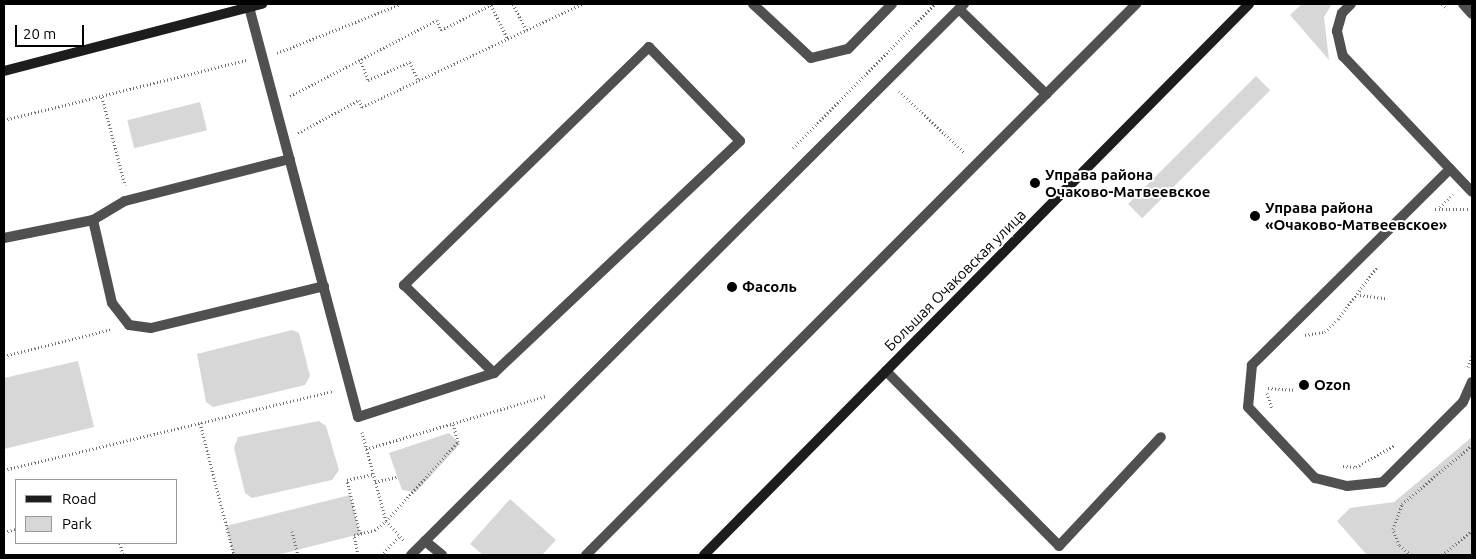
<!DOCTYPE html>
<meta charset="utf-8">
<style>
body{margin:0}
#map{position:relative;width:1476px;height:559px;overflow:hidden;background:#fff;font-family:Ubuntu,sans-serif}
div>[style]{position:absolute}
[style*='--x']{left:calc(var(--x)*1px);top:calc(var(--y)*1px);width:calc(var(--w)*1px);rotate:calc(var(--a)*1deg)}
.green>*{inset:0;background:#d7d7d7;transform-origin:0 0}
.path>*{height:3px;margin-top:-1.5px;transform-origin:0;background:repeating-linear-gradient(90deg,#727272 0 1px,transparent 0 3.5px)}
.lane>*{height:10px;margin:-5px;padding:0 5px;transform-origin:5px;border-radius:5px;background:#505050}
.secondary>*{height:10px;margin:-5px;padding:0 5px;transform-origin:5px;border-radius:5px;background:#1d1d1d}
.dots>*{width:14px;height:14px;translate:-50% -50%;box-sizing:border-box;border:2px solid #fff;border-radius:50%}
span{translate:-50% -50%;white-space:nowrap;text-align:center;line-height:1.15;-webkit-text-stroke:4px #fff;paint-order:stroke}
.poi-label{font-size:15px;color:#000;font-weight:700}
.left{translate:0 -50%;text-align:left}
.street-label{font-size:15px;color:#000}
.frame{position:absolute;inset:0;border:5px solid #000;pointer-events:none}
.legend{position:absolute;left:15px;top:479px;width:162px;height:65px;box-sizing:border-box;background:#fff;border:1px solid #999;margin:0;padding:6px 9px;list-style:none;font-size:15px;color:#000}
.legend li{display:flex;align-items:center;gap:10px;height:25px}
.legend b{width:25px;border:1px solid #999}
.scale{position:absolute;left:15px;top:25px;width:69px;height:22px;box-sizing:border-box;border:2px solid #000;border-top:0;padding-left:6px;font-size:15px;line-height:18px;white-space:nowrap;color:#000;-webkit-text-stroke:4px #fff;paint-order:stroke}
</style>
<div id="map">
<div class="green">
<i style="clip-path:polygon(1302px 4px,1332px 4px,1324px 17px,1329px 60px,1290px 15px)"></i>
<i style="left:1256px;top:76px;width:20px;height:181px;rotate:45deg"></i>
<i style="left:200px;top:102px;width:29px;height:75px;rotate:76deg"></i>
<i style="clip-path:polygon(292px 330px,299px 333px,310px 376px,305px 385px,213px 407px,206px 402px,197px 354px)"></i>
<i style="clip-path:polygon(78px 361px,94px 427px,4px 449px,4px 378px)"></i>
<i style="clip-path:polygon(319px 421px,326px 426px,339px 470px,332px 480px,252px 498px,245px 493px,234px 448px,238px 437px)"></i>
<i style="clip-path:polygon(449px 433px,460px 444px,416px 492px,402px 490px,389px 453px)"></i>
<i style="clip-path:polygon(1472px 437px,1472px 555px,1367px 555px,1337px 521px,1350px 508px,1394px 502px)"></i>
<i style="clip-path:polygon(350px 495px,360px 534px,277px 555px,234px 555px,226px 526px)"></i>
<i style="clip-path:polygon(510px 499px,556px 540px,542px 555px,483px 555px,470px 544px)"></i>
</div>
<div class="path">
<i style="--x:513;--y:4;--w:29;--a:63"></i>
<i style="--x:1442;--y:4;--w:7;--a:45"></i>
<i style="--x:491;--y:5;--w:37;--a:64"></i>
<i style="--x:277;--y:53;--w:133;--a:-21.6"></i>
<i style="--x:360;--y:59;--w:22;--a:69"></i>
<i style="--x:368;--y:80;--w:46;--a:-23.2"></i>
<i style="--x:410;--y:62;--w:20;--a:66"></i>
<i style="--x:899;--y:91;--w:91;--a:43.2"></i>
<i style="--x:290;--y:96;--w:165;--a:-27.3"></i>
<i style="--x:437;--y:20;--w:11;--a:68"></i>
<i style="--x:441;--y:30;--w:58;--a:-26.6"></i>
<i style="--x:102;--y:97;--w:91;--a:75.4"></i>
<i style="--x:4;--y:120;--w:250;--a:-13.9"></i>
<i style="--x:298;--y:133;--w:69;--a:-28.4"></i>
<i style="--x:359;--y:100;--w:8;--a:67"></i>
<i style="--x:362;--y:107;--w:243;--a:-25.1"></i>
<i style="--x:793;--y:148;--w:202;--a:-45.4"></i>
<i style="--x:1440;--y:207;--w:18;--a:-45"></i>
<i style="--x:1435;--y:209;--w:33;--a:0"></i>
<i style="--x:1360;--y:295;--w:26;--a:7"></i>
<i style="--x:1305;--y:335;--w:20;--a:-9"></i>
<i style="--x:1325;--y:332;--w:18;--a:-45"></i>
<i style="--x:1338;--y:319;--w:65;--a:-53.1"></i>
<i style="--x:4;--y:356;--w:111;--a:-14"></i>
<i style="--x:1468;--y:367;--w:12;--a:-70"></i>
<i style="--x:1268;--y:388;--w:26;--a:4"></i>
<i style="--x:1267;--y:393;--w:16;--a:72"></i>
<i style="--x:200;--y:423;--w:136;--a:75.6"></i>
<i style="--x:362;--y:432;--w:92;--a:74.9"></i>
<i style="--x:386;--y:521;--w:26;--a:47"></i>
<i style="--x:366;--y:449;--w:188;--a:-16.4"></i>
<i style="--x:1343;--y:466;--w:13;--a:4"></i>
<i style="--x:1356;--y:467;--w:45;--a:-29.4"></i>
<i style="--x:4;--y:470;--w:339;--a:-13.5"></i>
<i style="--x:375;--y:482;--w:23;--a:-13"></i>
<i style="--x:292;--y:531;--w:25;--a:76"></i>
<i style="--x:4;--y:532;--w:12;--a:-14"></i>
<i style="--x:360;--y:534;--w:56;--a:-103.5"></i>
<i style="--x:347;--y:480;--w:27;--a:-13"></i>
<i style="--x:120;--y:543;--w:12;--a:76"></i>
<i style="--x:358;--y:555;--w:20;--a:-101"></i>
<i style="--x:354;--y:535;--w:22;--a:-13"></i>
<i style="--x:375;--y:530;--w:14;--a:-39"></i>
<i style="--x:386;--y:521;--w:107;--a:-47.7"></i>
<i style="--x:458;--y:442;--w:20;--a:-105"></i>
<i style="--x:381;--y:555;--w:27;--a:-45"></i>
<i style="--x:1411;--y:555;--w:16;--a:-140"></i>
<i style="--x:1399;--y:545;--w:17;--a:-111"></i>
<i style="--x:1393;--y:529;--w:27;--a:-70"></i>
<i style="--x:1402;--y:504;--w:92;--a:-40.1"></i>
<i style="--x:1442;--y:555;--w:38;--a:-39"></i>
</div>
<div class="lane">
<i style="--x:753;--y:4;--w:79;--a:43"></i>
<i style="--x:811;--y:58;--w:38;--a:-14"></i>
<i style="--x:848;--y:49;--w:63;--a:-45.6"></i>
<i style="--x:1351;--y:4;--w:13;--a:135"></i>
<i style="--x:1342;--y:13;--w:19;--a:106"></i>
<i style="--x:1337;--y:31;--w:26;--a:77"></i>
<i style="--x:1343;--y:56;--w:187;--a:46.5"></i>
<i style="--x:1463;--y:4;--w:13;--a:48"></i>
<i style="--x:249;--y:7;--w:424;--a:75.1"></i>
<i style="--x:358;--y:417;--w:143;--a:-17.9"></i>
<i style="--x:494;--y:373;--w:338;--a:-43.3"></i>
<i style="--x:740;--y:141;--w:131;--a:-134.1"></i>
<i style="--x:649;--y:47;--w:342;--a:135.8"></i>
<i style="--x:404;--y:285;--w:126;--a:44.4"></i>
<i style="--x:959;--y:9;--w:122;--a:44.3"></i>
<i style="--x:1450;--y:169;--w:279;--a:135.3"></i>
<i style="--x:1252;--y:365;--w:42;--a:95.4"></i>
<i style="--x:1248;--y:407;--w:98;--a:46.7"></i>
<i style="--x:1315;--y:478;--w:33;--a:14"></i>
<i style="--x:1347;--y:486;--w:36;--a:-6"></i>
<i style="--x:1383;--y:482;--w:113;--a:-45"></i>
<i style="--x:1463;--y:402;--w:22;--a:-66"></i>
<i style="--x:93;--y:220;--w:85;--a:77.1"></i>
<i style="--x:112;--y:303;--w:28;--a:52"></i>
<i style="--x:129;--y:325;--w:22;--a:8"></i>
<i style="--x:151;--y:328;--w:178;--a:-13.6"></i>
<i style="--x:4;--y:238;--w:91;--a:-11.4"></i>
<i style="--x:93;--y:220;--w:37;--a:-31"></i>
<i style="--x:125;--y:201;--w:170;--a:-14.3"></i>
<i style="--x:886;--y:371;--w:246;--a:45.3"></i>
<i style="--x:1059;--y:546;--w:149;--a:-46.9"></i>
<i style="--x:425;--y:541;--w:22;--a:39"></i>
<i style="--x:411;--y:555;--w:781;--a:-44.9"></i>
<i style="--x:586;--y:555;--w:779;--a:-45.05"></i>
</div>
<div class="secondary">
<i style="--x:4;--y:71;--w:267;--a:-14.6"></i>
<i style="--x:704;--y:555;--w:775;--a:-45.31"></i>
</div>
<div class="dots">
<i style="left:1035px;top:183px;background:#000"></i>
<i style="left:1255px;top:216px;background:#000"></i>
<i style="left:732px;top:287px;background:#000"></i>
<i style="left:1304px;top:385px;background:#000"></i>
</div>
<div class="poi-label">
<span class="left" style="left:1045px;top:183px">Управа района<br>Очаково-Матвеевское</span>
<span class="left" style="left:1265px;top:216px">Управа района<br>«Очаково-Матвеевское»</span>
<span class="left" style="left:742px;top:287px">Фасоль</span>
<span class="left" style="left:1314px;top:385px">Ozon</span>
</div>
<div class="street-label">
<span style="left:955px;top:280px;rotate:-45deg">Большая Очаковская улица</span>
</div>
<div class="frame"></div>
<ul class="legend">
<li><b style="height:6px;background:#1d1d1d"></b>Road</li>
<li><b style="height:14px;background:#d7d7d7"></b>Park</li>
</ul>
<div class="scale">20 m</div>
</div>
